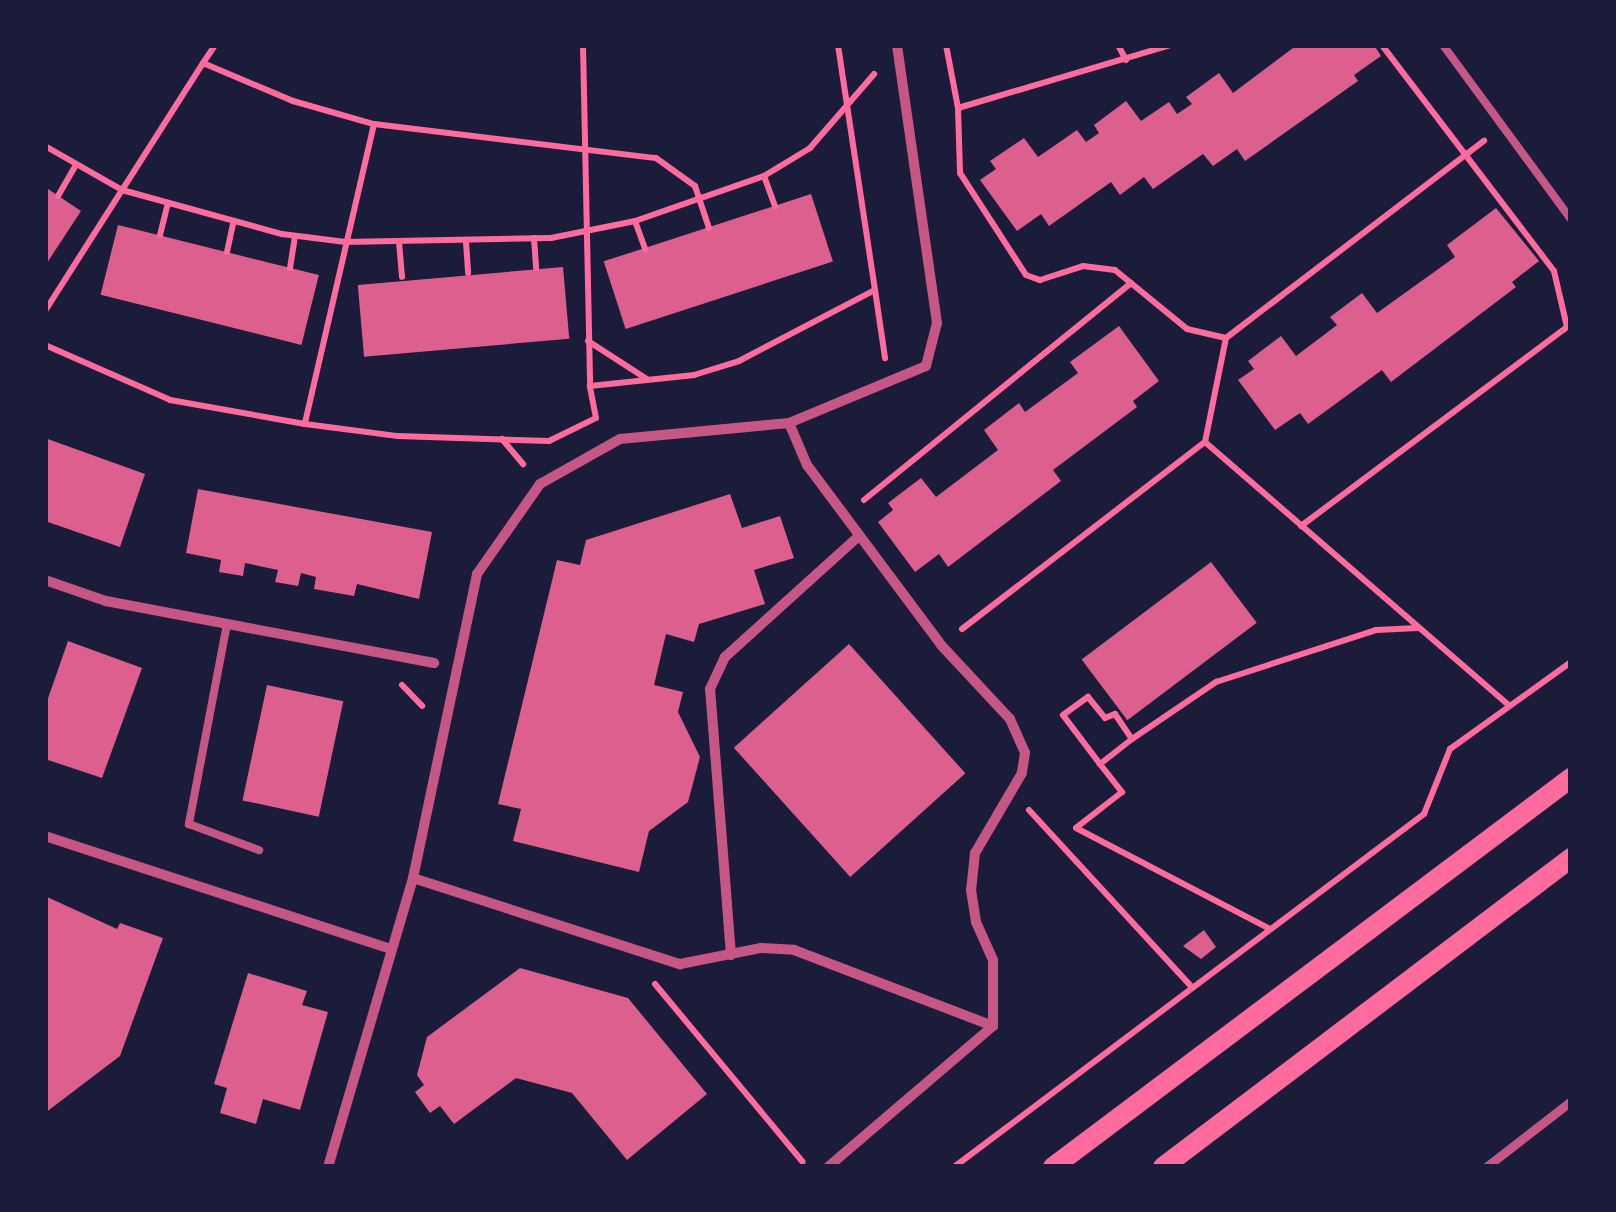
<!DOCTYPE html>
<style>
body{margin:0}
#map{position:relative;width:1616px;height:1212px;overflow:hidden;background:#1b1b3a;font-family:"Noto Sans",sans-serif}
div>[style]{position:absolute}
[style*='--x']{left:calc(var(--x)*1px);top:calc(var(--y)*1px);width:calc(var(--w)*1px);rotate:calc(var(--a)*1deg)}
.building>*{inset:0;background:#dd5f8e;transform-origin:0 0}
.path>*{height:6px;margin:-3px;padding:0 3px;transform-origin:3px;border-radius:3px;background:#ff6b9d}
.service>*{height:8px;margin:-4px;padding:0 4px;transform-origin:4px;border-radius:4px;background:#c65784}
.pedestrian>*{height:9px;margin:-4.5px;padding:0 4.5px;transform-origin:4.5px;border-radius:4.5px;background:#c65784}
.minor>*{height:10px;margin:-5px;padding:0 5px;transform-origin:5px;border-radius:5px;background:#c65784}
.secondary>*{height:20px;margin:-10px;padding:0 10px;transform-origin:10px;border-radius:10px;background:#ff6b9d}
span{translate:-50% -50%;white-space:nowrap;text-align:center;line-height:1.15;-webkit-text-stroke:8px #1b1b3a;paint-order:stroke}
.frame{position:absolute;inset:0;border:48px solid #1b1b3a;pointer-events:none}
</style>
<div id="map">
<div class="building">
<i style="clip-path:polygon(1297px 45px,1374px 45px,1381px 56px,1354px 75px,1358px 81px,1245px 161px,1237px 149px,1213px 166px,1203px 154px,1153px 189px,1144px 177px,1120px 195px,1111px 182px,1049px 226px,1041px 214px,1017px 231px,980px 180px,996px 169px,990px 161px,1024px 138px,1038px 157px,1077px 130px,1086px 142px,1099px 133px,1094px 125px,1126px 101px,1141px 121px,1169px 102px,1177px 114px,1192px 104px,1186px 97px,1219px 73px,1233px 93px)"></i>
<i style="clip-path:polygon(45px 187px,81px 211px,45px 266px)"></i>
<i style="left:811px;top:194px;width:71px;height:218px;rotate:72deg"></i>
<i style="clip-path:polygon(1496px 208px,1539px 261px,1512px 282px,1516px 287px,1391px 382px,1382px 370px,1308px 424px,1300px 413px,1275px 430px,1238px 380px,1254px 369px,1248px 361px,1281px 336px,1296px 356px,1337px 325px,1330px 317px,1362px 293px,1377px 313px,1455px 257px,1447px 245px)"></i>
<i style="left:118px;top:225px;width:207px;height:72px;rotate:14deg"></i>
<i style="left:563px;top:267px;width:72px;height:206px;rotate:85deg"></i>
<i style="clip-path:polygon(1119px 326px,1159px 381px,1133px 401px,1137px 407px,1053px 470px,1061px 481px,948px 567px,939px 554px,915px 572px,878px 522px,893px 510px,888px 503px,921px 478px,936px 497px,998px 450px,984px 430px,1019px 403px,1025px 412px,1078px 373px,1070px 362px)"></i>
<i style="clip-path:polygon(45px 438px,145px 474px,120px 547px,45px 521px)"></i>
<i style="clip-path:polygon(198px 489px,432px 532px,419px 599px,357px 584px,354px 596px,314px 589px,316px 577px,301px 573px,298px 586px,275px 582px,278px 570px,245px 563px,243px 576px,219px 572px,221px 560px,186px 553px)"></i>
<i style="clip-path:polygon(730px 494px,742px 528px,780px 516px,794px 558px,754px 570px,765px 604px,699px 624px,694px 642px,666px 634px,654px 685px,683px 692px,678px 712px,700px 757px,688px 802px,649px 831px,639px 872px,513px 841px,521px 809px,498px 804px,557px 560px,580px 565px,586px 540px)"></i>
<i style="left:1211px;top:562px;width:76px;height:162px;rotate:53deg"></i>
<i style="clip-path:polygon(68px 641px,142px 668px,102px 778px,45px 759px,45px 707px)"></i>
<i style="left:849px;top:644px;width:174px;height:155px;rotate:48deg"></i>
<i style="left:267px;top:685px;width:78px;height:118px;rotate:12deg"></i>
<i style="clip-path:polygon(45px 896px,117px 929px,120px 923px,163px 938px,120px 1056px,45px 1113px)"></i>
<i style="clip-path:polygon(1204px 930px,1216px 947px,1201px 959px,1183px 946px)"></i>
<i style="clip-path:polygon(520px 968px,628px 998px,707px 1094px,627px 1160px,572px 1093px,516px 1078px,454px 1124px,440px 1106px,430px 1113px,415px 1092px,424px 1085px,417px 1075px,427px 1037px)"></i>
<i style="clip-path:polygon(248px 973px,307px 991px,302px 1005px,328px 1012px,300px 1110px,263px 1099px,256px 1124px,220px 1113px,227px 1088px,214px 1084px)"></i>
</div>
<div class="path">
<i style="--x:583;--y:45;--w:341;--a:88.8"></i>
<i style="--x:946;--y:45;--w:64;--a:79.2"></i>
<i style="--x:958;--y:108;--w:65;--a:88.2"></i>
<i style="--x:960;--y:173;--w:121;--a:57.1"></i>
<i style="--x:1026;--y:275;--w:15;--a:20"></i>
<i style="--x:1040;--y:280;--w:45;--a:-18"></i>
<i style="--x:1083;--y:266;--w:32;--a:7"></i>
<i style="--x:1115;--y:270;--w:93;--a:39.3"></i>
<i style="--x:1187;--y:329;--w:40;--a:13"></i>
<i style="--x:1118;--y:45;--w:17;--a:62"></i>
<i style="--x:203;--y:63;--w:22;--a:-56"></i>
<i style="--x:958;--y:108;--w:222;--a:-16.5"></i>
<i style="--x:374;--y:124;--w:308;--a:103"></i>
<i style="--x:305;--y:424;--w:94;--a:7.4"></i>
<i style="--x:398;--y:436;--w:151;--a:1.9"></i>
<i style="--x:549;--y:441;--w:52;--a:-26.1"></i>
<i style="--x:596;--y:418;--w:33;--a:-101"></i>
<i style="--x:590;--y:386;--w:105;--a:-6"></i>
<i style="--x:694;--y:375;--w:47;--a:-17.3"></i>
<i style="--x:739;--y:361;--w:153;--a:-27.6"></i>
<i style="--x:875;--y:290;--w:248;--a:-98.6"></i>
<i style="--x:45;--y:146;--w:89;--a:29.7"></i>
<i style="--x:122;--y:190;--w:166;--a:15.4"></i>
<i style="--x:282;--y:234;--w:64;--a:7.2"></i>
<i style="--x:345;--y:242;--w:206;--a:-1.1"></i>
<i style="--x:551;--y:238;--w:86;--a:-11.4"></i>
<i style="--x:635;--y:221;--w:137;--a:-19.2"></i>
<i style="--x:764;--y:176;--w:54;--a:-31.3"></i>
<i style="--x:810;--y:148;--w:98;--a:-49.1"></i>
<i style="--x:764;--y:176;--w:32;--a:70"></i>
<i style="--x:58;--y:196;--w:34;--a:-60"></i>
<i style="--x:635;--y:221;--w:30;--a:70"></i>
<i style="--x:160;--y:235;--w:30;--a:-76"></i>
<i style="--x:534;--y:238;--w:30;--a:86"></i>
<i style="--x:399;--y:242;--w:35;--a:85"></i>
<i style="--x:466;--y:242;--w:31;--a:86"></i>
<i style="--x:227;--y:252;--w:29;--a:-78"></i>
<i style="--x:290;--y:268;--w:32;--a:-81"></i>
<i style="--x:875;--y:290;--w:69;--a:81.6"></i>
<i style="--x:45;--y:311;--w:294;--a:-57.5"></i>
<i style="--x:203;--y:63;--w:98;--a:22.9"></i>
<i style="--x:293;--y:101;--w:84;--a:15.9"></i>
<i style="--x:374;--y:124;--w:284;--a:6.9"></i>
<i style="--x:656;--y:158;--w:48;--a:35.7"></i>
<i style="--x:695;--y:186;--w:44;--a:71.6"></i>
<i style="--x:588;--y:341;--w:70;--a:32.8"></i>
<i style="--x:45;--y:345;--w:137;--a:23.7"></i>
<i style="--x:170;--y:400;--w:137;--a:10.1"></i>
<i style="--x:502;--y:439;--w:33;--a:50"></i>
<i style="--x:1205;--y:442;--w:402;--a:40.9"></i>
<i style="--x:864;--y:500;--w:344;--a:-39.1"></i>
<i style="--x:1301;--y:526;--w:332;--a:-36.8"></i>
<i style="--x:1567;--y:327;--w:57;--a:-103.1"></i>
<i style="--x:1554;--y:271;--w:284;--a:-127.3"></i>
<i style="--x:962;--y:629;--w:307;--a:-37.6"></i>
<i style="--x:1205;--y:442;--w:106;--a:-78.6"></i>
<i style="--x:1226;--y:338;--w:325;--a:-37.4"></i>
<i style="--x:402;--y:685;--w:29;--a:46"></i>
<i style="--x:1132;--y:739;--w:41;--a:142"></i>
<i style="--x:1100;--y:764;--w:61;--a:-127.1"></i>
<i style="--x:1063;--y:715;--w:31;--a:-36"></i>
<i style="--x:1088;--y:697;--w:27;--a:51"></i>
<i style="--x:1105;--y:718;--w:11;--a:-22"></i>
<i style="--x:1115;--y:714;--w:30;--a:56"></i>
<i style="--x:1132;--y:739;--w:102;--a:-34.2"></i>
<i style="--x:1216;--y:682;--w:168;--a:-18"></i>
<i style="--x:1376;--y:630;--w:42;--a:-2.7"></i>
<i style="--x:1100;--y:764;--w:36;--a:52"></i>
<i style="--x:1122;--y:792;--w:58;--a:142"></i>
<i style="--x:1076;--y:828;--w:219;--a:27.5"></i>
<i style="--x:1029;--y:810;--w:241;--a:47.4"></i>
<i style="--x:655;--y:984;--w:231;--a:50.3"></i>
<i style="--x:954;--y:1167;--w:588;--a:-36.91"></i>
<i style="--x:1424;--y:814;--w:70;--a:-68.2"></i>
<i style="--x:1450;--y:749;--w:149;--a:-35.7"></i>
</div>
<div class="service">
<i style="--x:1443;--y:45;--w:216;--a:53.7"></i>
<i style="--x:227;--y:624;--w:204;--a:100.8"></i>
<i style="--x:189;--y:824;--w:75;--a:20.4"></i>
</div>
<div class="pedestrian">
<i style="--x:1486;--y:1167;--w:108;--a:-37.8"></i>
</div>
<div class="minor">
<i style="--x:789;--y:423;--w:46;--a:66.8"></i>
<i style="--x:807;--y:465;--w:224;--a:53.3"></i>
<i style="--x:941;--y:645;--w:101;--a:47"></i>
<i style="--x:1010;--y:719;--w:37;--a:66"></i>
<i style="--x:1025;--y:753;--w:20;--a:99"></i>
<i style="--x:1022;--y:773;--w:93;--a:120.4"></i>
<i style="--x:975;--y:853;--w:37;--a:96"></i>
<i style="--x:971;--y:890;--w:32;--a:81"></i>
<i style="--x:976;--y:922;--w:42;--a:65.9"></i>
<i style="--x:993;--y:960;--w:66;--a:90"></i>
<i style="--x:993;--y:1026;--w:217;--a:139.5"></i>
<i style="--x:45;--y:580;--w:65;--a:19"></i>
<i style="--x:106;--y:601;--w:334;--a:10.7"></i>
<i style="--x:45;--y:836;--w:363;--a:18.1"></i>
<i style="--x:413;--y:878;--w:281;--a:17.9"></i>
<i style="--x:680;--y:964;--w:83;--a:-11.2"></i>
<i style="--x:761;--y:948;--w:33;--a:3"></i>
<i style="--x:794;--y:950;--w:213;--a:20.9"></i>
<i style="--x:731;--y:955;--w:267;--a:-94.5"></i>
<i style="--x:710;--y:689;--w:35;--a:-65"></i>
<i style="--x:725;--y:657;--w:181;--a:-42.1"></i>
<i style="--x:328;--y:1167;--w:301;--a:-73.6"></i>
<i style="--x:413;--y:878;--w:311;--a:-78.1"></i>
<i style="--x:477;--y:574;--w:110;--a:-55"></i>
<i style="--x:540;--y:484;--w:92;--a:-29.4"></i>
<i style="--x:620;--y:439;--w:170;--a:-5.4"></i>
<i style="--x:789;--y:423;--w:148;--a:-22.6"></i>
<i style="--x:926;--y:366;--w:44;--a:-75.7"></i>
<i style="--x:937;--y:323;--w:281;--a:-98.2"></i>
</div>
<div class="secondary">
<i style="--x:1053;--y:1167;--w:648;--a:-36.91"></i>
<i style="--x:1163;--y:1167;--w:512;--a:-37.14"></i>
</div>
<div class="frame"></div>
</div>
